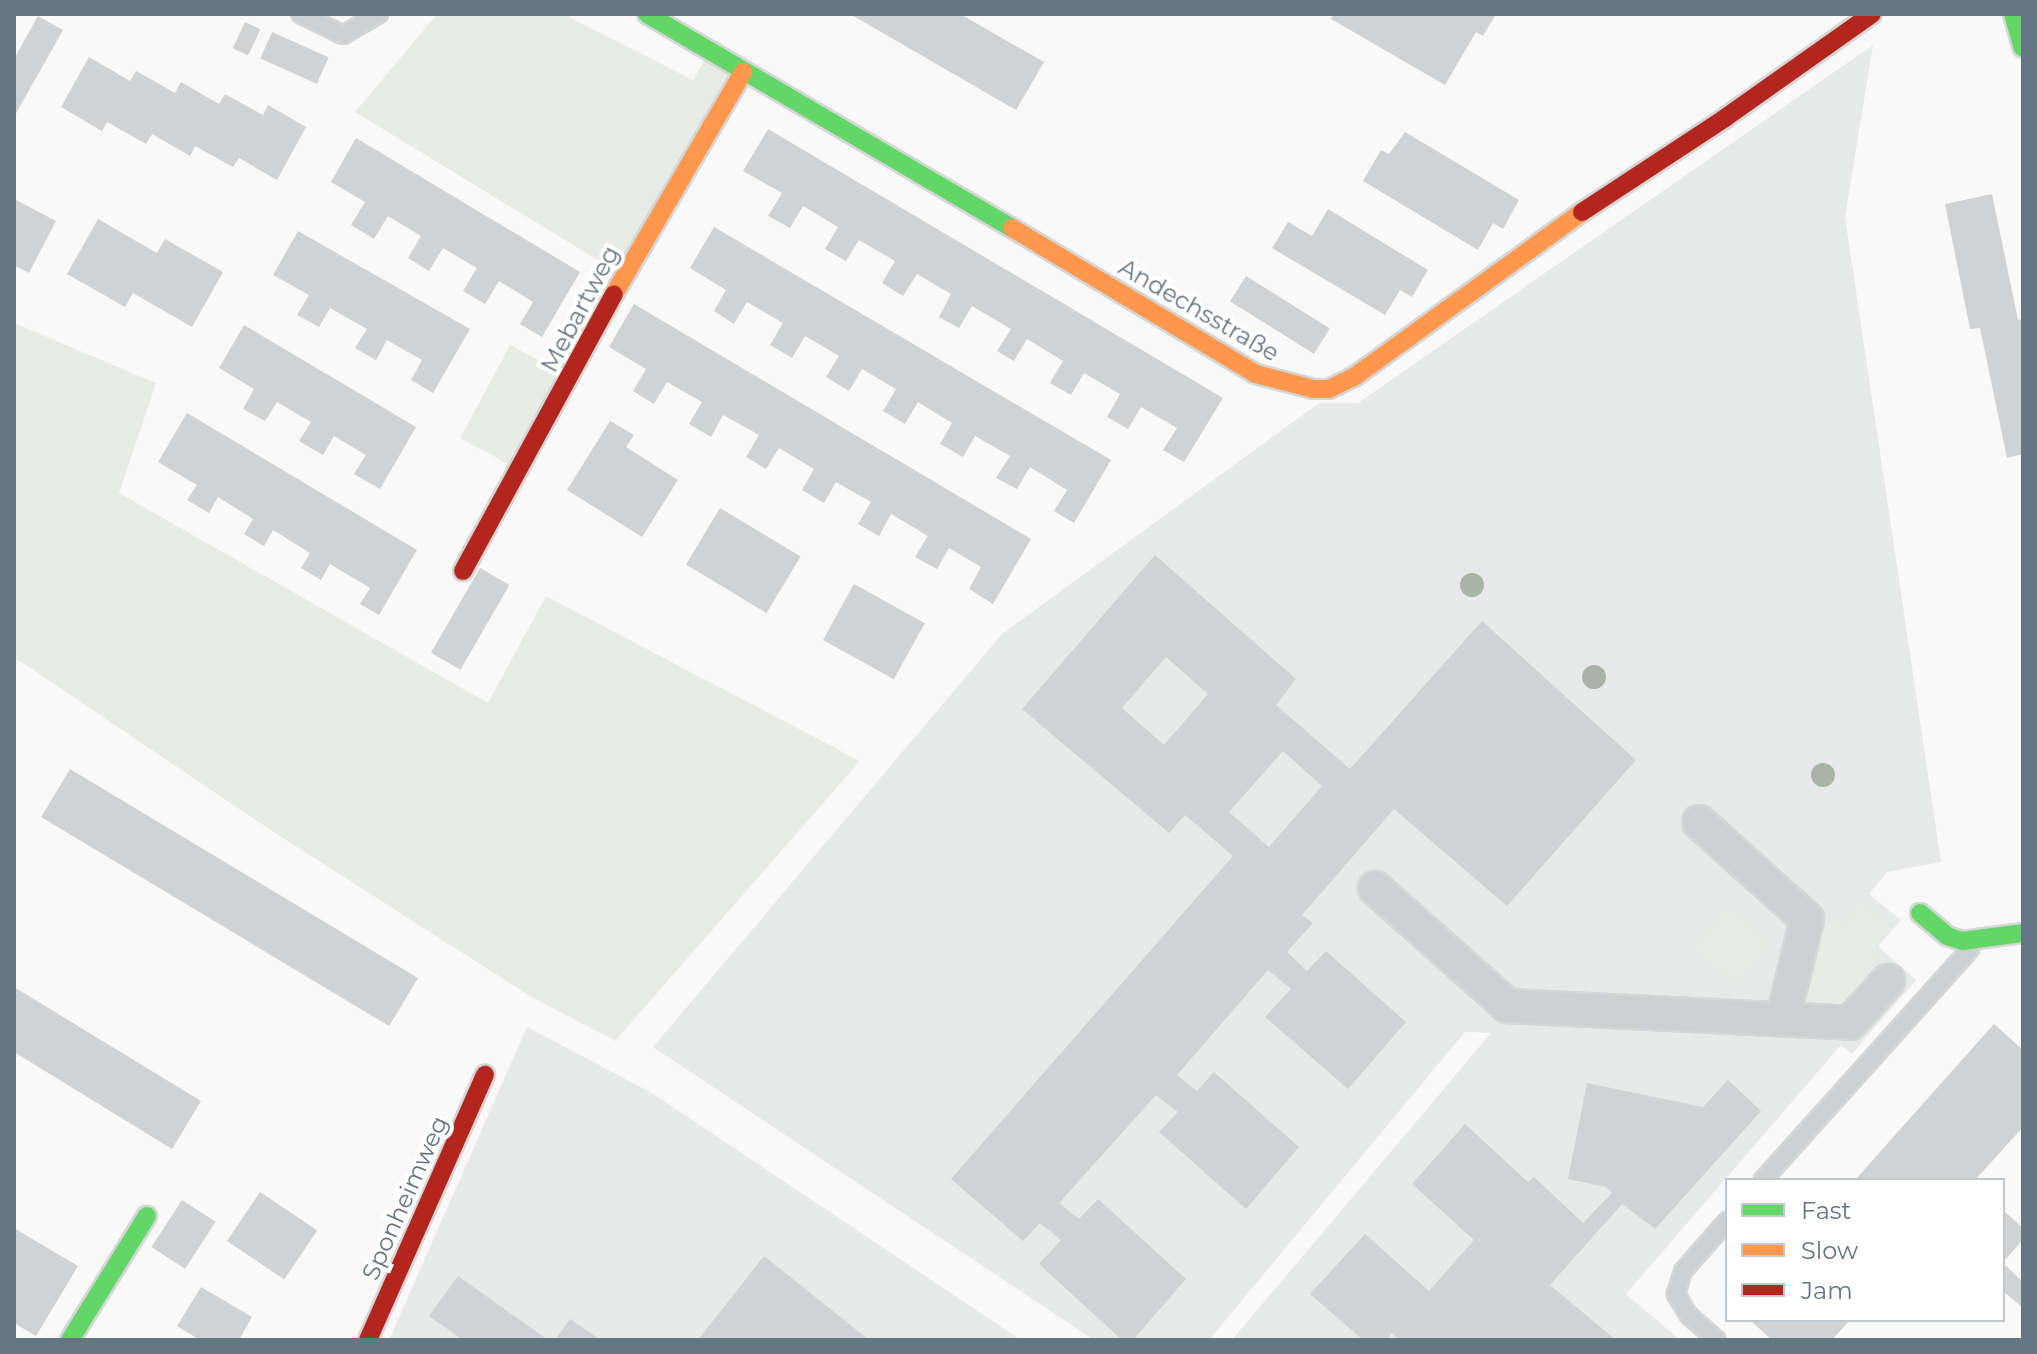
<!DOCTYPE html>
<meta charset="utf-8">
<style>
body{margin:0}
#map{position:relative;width:2037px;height:1354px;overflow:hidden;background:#f9f9f9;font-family:Montserrat,sans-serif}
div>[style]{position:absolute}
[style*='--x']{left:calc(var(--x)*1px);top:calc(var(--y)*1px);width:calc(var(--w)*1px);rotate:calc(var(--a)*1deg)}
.built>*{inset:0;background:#e8e9e9}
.green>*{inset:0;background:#e8ebe6;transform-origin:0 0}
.building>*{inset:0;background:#d0d2d3;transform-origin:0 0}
.roads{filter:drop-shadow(2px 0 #d5d6d7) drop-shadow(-2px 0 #d5d6d7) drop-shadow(0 2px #d5d6d7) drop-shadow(0 -2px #d5d6d7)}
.lane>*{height:16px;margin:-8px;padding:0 8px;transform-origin:8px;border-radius:8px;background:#cecfd0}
.street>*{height:32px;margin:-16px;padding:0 16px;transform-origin:16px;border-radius:16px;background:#cecfd0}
.fast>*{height:18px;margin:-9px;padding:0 9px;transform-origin:9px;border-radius:9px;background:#63d668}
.slow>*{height:18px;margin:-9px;padding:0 9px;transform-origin:9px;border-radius:9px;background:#ff974d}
.jam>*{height:18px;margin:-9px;padding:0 9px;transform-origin:9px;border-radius:9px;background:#b3261e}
.trees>*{width:24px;height:24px;margin:-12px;border-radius:50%;background:#a9b3a7}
span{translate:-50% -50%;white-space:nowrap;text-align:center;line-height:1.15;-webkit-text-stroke:8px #fff;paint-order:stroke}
.street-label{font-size:24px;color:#657683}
.frame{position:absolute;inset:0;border:16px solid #657683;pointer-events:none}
.legend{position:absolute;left:1725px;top:1178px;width:280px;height:144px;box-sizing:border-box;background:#fff;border:2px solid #c1c8cd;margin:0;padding:10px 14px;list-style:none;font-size:24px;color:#657683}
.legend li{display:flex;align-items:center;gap:16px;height:40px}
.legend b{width:40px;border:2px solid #c1c8cd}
</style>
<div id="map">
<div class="built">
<i style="clip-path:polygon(1873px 45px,1845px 217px,1941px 862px,1887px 872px,1869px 894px,1901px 920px,1878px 946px,1916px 980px,1852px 1054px,1841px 1045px,1626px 1294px,1680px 1340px,1232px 1340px,1491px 1033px,1465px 1032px,1209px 1340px,1094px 1340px,653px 1047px,1002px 634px,1319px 403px,1358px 403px)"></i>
<i style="clip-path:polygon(527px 1027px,652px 1093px,1021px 1340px,389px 1340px)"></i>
</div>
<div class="green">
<i style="clip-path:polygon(437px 14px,569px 14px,569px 17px,693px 80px,709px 52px,743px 72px,624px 276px,355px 112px)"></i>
<i style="clip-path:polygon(14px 323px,156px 383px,119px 493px,488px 703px,546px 596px,860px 761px,615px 1041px,530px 996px,272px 831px,14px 657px)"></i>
<i style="left:510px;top:345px;width:69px;height:106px;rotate:28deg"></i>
<i style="clip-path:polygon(1862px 901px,1892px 927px,1872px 950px,1879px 956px,1862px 975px,1868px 982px,1843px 1014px,1804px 1008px,1814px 944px,1835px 916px,1843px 924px)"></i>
<i style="left:1728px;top:906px;width:57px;height:55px;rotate:41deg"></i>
</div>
<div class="building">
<i style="clip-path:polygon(850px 14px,960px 14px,1044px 62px,1016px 110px)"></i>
<i style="clip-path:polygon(1334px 14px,1496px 14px,1483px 36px,1476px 32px,1445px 85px,1331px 19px)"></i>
<i style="clip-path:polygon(38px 16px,63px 30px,14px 117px,14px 59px)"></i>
<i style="left:245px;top:22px;width:17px;height:29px;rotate:25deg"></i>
<i style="left:272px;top:32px;width:62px;height:29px;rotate:24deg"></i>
<i style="clip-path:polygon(89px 57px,130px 81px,136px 71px,175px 93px,181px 82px,219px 104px,225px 94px,263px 115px,268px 105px,306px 127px,277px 180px,239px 158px,233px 167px,195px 146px,190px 156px,152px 134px,146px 144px,107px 122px,102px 131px,61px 107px)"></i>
<i style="clip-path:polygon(768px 129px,1223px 398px,1184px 462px,1163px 450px,1177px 428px,1141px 407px,1128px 429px,1107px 417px,1120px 394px,1084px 373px,1071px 395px,1050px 383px,1063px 361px,1027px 339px,1014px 361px,997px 351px,1011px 329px,972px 306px,959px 328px,939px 317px,951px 294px,917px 274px,903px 296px,882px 283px,895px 261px,859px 240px,846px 261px,825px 249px,838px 227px,803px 206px,790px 228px,768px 216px,782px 193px,743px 171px)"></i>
<i style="clip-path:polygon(1405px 132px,1519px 200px,1503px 229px,1493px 223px,1478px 250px,1363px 181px,1381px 150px,1389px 154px)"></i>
<i style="clip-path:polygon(356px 138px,580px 272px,542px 337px,520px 324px,533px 302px,499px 281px,485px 304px,463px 291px,477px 268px,443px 248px,429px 271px,408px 258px,421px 236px,388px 216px,374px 239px,351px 225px,365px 202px,331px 182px)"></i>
<i style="clip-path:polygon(1992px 194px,2018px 320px,2023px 319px,2023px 454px,2007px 458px,1980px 328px,1970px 329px,1945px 204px)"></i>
<i style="clip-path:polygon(14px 199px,56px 221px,29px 273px,14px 265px)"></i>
<i style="clip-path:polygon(1328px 209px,1428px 270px,1412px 297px,1400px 290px,1385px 315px,1272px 248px,1288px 222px,1312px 236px)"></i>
<i style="clip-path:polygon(98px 219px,157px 253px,165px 239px,223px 272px,192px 327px,133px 293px,125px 307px,67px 274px)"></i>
<i style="clip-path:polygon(714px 227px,1111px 460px,1074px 523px,1054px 511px,1067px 490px,1030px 467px,1017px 489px,996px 478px,1010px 456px,975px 436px,963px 457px,940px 444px,952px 423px,918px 402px,905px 424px,883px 411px,896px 389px,862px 369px,849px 391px,826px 377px,839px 356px,805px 336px,792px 358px,770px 345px,783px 323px,747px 302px,734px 324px,714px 311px,726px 290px,690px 268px)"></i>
<i style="clip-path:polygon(298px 231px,470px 329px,433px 393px,411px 380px,422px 360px,387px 340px,376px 360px,355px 348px,367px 329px,330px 308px,319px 327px,297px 315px,309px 295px,273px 275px)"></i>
<i style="left:1246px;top:276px;width:99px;height:30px;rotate:32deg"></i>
<i style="clip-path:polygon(634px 304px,1031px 539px,993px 604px,969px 589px,981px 567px,949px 548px,937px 569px,915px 557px,928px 536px,891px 514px,879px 536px,858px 524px,871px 502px,836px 482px,824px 503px,802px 490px,814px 469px,779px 448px,766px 469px,746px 457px,759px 435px,723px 415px,711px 437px,689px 424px,702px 402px,667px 382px,654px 404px,633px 391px,646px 369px,609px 347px)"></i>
<i style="clip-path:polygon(244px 325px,416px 427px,380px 489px,354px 474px,366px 455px,334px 436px,323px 455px,299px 441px,311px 422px,277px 402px,265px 421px,243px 409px,254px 389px,219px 368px)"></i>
<i style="clip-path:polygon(187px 413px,417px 550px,379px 615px,360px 604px,370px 588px,330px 564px,321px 580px,301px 568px,310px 553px,273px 530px,264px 546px,244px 534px,253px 519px,218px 497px,209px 513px,187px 500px,197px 485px,158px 462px)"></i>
<i style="clip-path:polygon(610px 421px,634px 435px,626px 447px,678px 480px,642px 537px,567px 490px)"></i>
<i style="left:720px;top:508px;width:94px;height:66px;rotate:31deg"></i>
<i style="clip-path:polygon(evenodd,1155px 555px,1296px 679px,1276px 705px,1350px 769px,1482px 621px,1636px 760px,1507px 906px,1394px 809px,1302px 915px,1313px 923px,1287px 952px,1307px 971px,1326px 951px,1406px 1022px,1348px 1089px,1265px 1017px,1291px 989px,1268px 970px,1177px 1075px,1197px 1091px,1214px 1072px,1299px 1147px,1246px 1209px,1159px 1132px,1178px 1112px,1156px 1095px,1059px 1203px,1079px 1219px,1098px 1199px,1186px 1279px,1133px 1340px,1122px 1340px,1039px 1264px,1061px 1240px,1040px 1223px,1023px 1241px,951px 1179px,1233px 856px,1185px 815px,1169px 833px,1022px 709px,1155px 555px,1166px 657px,1208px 694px,1164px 745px,1122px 708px,1166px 657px,1155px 555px,1283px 751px,1322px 786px,1269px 847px,1229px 812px,1283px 751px)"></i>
<i style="left:480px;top:568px;width:34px;height:98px;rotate:30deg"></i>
<i style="left:854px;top:584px;width:81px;height:64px;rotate:29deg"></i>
<i style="left:70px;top:769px;width:406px;height:56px;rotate:31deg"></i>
<i style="clip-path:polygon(14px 987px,201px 1101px,172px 1149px,14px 1052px)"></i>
<i style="clip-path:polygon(1994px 1024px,2023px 1050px,2023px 1127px,1975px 1180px,1855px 1180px)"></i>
<i style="clip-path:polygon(1728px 1080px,1761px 1111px,1655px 1229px,1622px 1204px,1550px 1285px,1616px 1340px,1399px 1340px,1392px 1333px,1386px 1340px,1363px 1340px,1310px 1294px,1365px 1234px,1429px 1291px,1474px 1240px,1412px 1184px,1465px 1124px,1528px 1182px,1534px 1177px,1583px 1223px,1612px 1193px,1606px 1187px,1568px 1179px,1587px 1083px,1703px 1107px)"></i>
<i style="left:260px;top:1192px;width:69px;height:59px;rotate:34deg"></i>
<i style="left:182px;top:1200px;width:40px;height:56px;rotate:33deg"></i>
<i style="clip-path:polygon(2003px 1210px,2023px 1228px,2023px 1240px,2003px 1262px)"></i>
<i style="clip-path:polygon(14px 1228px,78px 1266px,36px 1336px,14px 1323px)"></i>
<i style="clip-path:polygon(764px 1256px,869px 1340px,698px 1340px)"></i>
<i style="clip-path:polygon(2003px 1263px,2023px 1282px,2023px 1308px,2003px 1291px)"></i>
<i style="clip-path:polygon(458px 1276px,548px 1340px,463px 1340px,429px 1316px)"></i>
<i style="clip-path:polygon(201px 1287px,252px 1317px,239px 1340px,200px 1340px,177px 1326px)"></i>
<i style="clip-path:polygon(570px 1319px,601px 1340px,555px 1340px)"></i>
<i style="clip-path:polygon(1750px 1320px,1850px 1320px,1832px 1340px,1772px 1340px)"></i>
</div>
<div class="roads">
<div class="lane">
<i style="--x:300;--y:14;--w:48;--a:26"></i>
<i style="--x:343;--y:35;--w:42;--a:-30.3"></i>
<i style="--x:1763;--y:1180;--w:310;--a:-48.1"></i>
<i style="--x:1717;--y:1340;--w:37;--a:-139"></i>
<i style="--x:1689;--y:1316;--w:26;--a:-121"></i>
<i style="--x:1676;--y:1294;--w:24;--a:-73"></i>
<i style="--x:1683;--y:1271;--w:67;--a:-48.7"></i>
</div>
<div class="street">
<i style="--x:1699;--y:822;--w:145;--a:41.9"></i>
<i style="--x:1807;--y:919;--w:102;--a:103.6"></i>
<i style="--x:1375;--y:888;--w:178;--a:41.6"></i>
<i style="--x:1508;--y:1006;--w:342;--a:2.8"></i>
<i style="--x:1850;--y:1023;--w:57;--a:-47.9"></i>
</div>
<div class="fast">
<i style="--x:647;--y:14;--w:423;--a:30.4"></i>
<i style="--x:2013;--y:14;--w:35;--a:74"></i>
<i style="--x:1920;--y:913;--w:35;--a:40"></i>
<i style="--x:1947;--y:936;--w:16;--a:18"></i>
<i style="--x:1962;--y:941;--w:62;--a:-7.5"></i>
<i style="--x:70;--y:1340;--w:146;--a:-58.2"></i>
</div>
<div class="slow">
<i style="--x:1012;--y:228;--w:284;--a:30.9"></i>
<i style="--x:1256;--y:374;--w:59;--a:14.7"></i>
<i style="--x:1313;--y:389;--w:16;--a:0"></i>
<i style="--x:1329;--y:389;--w:28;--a:-26"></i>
<i style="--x:1354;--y:377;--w:281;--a:-35.9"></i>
<i style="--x:614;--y:294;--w:257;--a:-59.8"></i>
</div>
<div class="jam">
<i style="--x:1582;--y:212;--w:171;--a:-33.3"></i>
<i style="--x:1725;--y:118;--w:180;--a:-35.3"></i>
<i style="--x:463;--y:571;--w:315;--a:-61.4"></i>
<i style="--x:368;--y:1340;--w:290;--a:-66.2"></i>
</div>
</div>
<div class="trees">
<i style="left:1472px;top:585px"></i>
<i style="left:1594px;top:677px"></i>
<i style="left:1823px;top:775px"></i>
</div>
<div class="street-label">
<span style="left:580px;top:309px;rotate:-62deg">Mebartweg</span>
<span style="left:1199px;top:310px;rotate:30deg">Andechsstraße</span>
<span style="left:405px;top:1198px;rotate:-66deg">Sponheimweg</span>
</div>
<div class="frame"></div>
<ul class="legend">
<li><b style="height:10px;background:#63d668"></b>Fast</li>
<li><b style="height:10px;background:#ff974d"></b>Slow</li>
<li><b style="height:10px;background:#b3261e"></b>Jam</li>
</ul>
</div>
